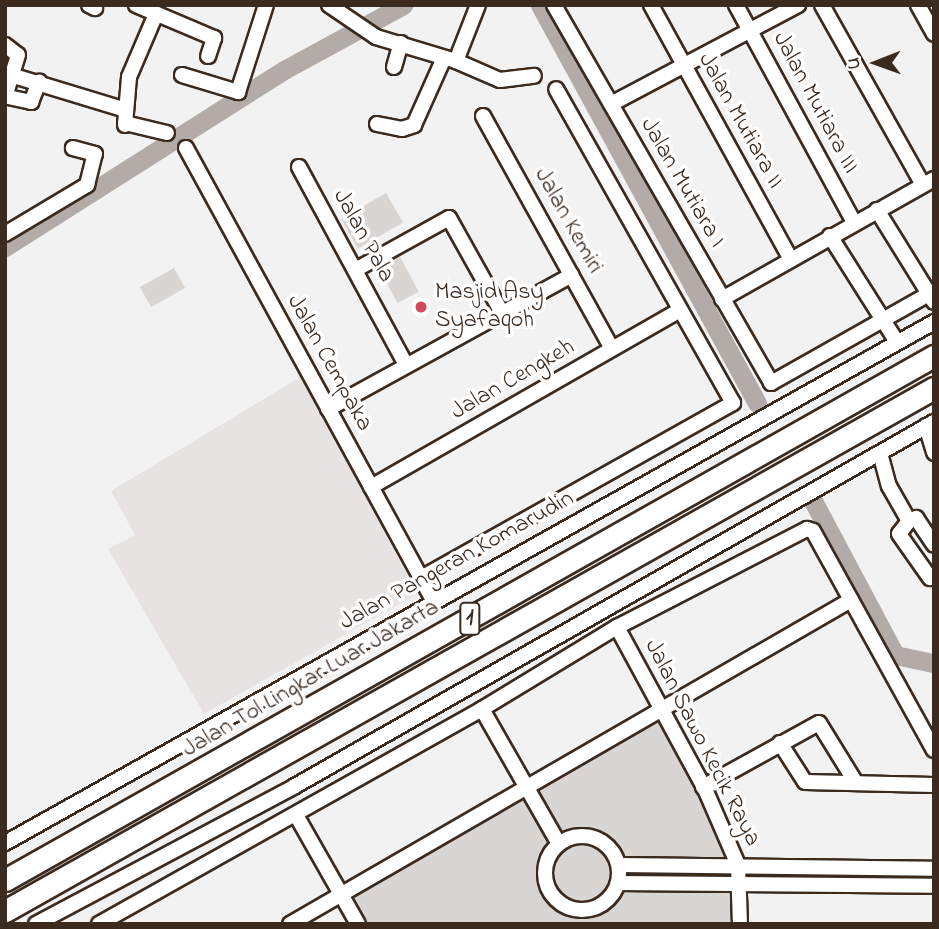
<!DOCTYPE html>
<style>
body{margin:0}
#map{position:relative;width:939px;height:929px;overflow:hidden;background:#f3f2f2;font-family:"Indie Flower",sans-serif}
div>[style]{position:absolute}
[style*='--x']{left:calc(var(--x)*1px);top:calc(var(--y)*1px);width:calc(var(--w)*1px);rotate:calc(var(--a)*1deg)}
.built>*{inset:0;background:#e6e3e2}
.green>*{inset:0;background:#d8d5d2;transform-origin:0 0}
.river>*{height:19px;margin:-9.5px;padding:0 9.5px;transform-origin:9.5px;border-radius:9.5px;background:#b2aba7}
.roads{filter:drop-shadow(2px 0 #3b2a1e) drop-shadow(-2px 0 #3b2a1e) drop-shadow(0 2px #3b2a1e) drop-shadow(0 -2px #3b2a1e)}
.minor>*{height:14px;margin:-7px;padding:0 7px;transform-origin:7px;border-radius:7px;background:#fff}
.minor>.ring{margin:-7px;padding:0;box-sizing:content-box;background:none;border:14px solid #fff;border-radius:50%}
.highway>*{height:21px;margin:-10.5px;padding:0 10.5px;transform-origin:10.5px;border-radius:10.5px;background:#fff}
.dots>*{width:19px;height:19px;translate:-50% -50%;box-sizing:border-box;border:4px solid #fff;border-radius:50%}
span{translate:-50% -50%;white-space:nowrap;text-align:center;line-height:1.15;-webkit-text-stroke:7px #fff;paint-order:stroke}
.shield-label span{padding:2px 5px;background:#fff;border:2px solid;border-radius:5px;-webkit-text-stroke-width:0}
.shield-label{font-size:23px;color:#3b2a1e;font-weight:700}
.street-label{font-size:24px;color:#3b2a1e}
.poi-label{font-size:24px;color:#3b2a1e}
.left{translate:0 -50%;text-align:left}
.frame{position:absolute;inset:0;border:7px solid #3b2a1e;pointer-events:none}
.north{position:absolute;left:841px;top:28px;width:70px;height:70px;-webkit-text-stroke:5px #fff;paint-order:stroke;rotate:269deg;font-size:19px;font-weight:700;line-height:28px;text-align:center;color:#3b2a1e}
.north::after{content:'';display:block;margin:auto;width:24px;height:32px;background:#3b2a1e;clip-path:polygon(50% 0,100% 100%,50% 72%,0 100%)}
</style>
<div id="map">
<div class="built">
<i style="clip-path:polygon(302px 376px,417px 594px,204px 714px,108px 549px,135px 535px,111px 491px)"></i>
</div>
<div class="green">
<i style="left:386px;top:193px;width:34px;height:52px;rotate:60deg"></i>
<i style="left:398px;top:253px;width:44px;height:24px;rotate:62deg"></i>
<i style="left:174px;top:268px;width:23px;height:39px;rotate:61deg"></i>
<i style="clip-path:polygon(663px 711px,735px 858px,740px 924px,358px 924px,343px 895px)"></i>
</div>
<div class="river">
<i style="--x:540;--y:5;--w:453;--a:61.4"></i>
<i style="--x:5;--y:247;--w:330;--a:-32.4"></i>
<i style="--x:284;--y:70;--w:136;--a:-28.6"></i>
<i style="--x:811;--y:497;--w:179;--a:62"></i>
<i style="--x:895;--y:655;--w:40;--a:12"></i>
</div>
<div class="roads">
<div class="minor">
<i style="--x:89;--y:5;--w:7;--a:27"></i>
<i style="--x:136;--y:5;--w:85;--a:22.9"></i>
<i style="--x:214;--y:38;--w:19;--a:108"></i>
<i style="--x:329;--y:5;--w:57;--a:34.2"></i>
<i style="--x:376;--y:37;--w:84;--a:16.7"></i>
<i style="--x:456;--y:61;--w:60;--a:-68.6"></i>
<i style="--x:554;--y:5;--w:436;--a:60.1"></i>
<i style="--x:771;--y:383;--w:187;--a:-29.4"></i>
<i style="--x:651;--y:5;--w:289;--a:61.2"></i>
<i style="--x:736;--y:5;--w:247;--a:61.5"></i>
<i style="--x:822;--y:5;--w:206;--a:60.7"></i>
<i style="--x:918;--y:5;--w:33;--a:61"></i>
<i style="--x:5;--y:45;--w:16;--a:38"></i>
<i style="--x:18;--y:55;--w:44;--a:107.2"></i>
<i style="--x:456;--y:61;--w:48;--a:23.4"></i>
<i style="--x:500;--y:80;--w:34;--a:-7"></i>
<i style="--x:394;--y:67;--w:25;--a:-74"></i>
<i style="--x:182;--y:75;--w:59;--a:16.9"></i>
<i style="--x:238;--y:92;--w:91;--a:-72.2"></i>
<i style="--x:14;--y:76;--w:117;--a:16.9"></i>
<i style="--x:8;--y:97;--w:24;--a:12"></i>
<i style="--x:31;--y:102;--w:22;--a:-68"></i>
<i style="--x:611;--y:104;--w:212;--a:-27.9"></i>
<i style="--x:483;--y:116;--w:266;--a:61"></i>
<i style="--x:125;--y:123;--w:43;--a:13.4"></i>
<i style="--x:377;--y:124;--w:25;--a:11"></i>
<i style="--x:402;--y:129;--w:13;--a:-18"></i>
<i style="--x:414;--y:125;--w:73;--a:-65.9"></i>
<i style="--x:125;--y:125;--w:48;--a:-85.2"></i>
<i style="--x:129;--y:77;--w:69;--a:-66.8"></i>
<i style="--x:186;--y:148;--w:515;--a:61.35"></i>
<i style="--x:299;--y:167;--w:225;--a:61.6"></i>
<i style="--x:877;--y:210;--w:108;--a:58.2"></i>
<i style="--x:5;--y:234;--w:96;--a:-30.9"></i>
<i style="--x:87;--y:185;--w:32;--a:-76"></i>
<i style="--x:95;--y:154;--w:23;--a:-165"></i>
<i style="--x:830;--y:236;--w:125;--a:57.7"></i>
<i style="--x:357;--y:269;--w:105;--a:-29"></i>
<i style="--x:449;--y:218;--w:109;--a:60.8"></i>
<i style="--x:722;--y:299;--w:244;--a:-29.5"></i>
<i style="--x:328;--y:409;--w:278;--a:-28.8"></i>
<i style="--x:926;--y:426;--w:28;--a:73"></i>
<i style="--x:880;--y:453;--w:34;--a:75"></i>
<i style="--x:889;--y:486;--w:40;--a:60.3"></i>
<i style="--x:909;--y:521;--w:8;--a:-23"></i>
<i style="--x:916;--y:518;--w:32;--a:56"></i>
<i style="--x:371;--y:487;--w:354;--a:-29.8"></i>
<i style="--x:909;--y:521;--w:16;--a:128"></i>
<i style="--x:899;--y:534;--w:54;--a:54.8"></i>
<i style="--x:421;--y:578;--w:358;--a:-29.3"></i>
<i style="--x:733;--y:403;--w:360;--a:-119.4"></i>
<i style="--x:617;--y:627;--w:184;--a:61.5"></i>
<i style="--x:705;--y:789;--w:83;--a:66.5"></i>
<i style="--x:738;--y:865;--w:59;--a:88.1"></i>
<i style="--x:482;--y:709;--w:155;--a:60.3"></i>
<i style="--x:780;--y:743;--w:46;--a:57.3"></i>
<i style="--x:805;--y:782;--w:129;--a:1.3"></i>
<i style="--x:703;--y:787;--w:132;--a:-28.9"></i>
<i style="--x:819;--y:723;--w:70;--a:58.3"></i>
<i style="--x:296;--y:815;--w:125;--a:60.4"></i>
<i class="ring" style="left:545px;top:836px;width:60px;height:60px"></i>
<i style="--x:5;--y:843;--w:1065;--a:-29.28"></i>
<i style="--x:619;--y:865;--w:315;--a:0.7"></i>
<i style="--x:618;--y:883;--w:316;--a:0.5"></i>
<i style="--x:36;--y:924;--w:293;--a:-28"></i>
<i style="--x:295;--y:786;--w:735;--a:-29.67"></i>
<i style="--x:99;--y:924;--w:439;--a:-29.3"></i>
<i style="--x:482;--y:709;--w:158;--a:-31.3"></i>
<i style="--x:617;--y:627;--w:214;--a:-27.3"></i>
<i style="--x:807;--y:529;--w:6;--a:18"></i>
<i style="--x:813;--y:531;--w:250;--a:61.1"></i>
<i style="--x:290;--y:924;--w:648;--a:-30.01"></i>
</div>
<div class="highway">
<i style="--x:5;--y:880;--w:1067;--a:-29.43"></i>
<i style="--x:5;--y:911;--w:1066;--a:-29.38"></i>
</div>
</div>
<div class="dots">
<i style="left:421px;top:307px;background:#d1495b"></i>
</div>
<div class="shield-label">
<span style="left:470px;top:619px">1</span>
</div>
<div class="street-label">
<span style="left:815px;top:103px;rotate:62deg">Jalan Mutiara III</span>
<span style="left:740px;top:121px;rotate:61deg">Jalan Mutiara II</span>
<span style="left:682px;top:183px;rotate:60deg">Jalan Mutiara I</span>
<span style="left:568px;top:221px;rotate:61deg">Jalan Kemiri</span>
<span style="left:363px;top:236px;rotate:61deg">Jalan Pala</span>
<span style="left:329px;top:363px;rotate:61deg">Jalan Cempaka</span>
<span style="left:513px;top:380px;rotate:-30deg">Jalan Cengkeh</span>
<span style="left:457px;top:561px;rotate:-29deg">Jalan Pangeran Komarudin</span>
<span style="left:311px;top:679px;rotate:-30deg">Jalan Tol Lingkar Luar Jakarta</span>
<span style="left:702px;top:743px;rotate:63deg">Jalan Sawo Kecik Raya</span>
</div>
<div class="poi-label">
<span class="left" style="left:435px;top:307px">Masjid Asy<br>Syafaqoh</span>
</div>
<div class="frame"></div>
<div class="north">U</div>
</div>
